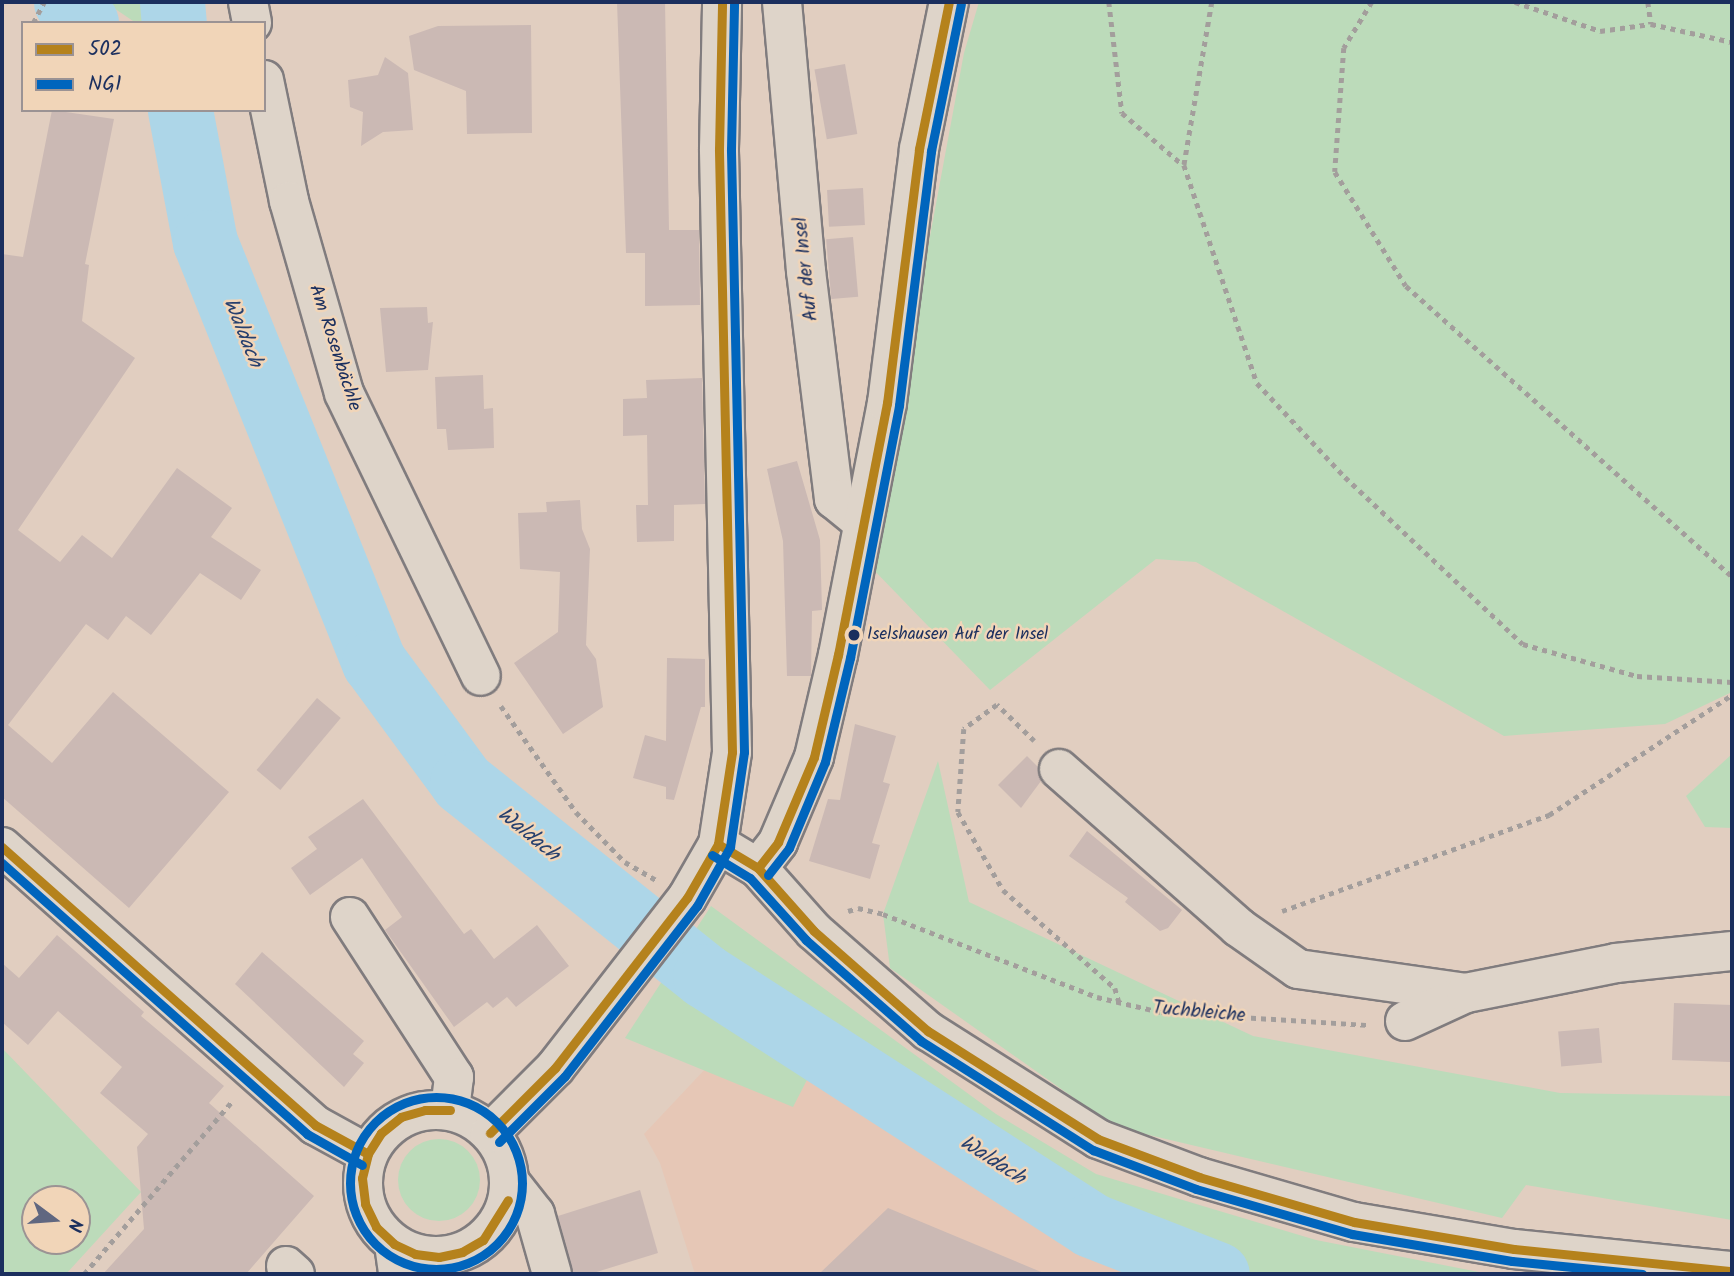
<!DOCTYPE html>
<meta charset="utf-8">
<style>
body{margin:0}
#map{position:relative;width:1734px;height:1276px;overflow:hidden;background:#e1cec0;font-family:Kalam,sans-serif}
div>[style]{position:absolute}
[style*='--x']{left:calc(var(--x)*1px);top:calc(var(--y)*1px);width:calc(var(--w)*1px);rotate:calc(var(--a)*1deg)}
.built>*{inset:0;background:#e6c7b6}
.green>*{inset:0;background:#bcdbba}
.round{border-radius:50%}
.river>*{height:65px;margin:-32.5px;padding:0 32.5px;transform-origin:32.5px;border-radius:32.5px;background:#add6e8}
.building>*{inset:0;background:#cbb9b4;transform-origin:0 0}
.path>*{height:4.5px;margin-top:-2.25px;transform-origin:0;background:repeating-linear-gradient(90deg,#a39e9c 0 5px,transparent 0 10px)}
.roads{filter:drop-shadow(2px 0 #807c7e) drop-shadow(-2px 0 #807c7e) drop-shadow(0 2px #807c7e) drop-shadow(0 -2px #807c7e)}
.minor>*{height:38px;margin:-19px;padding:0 19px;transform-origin:19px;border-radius:19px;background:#ded4c9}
.major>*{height:38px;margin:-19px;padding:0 19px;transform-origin:19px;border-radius:19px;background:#ded4c9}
.major>.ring{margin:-19px;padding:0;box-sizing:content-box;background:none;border:38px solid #ded4c9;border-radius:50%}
.bus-1>*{height:9px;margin:-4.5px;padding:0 4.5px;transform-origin:4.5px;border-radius:4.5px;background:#b5821c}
.bus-2>*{height:9px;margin:-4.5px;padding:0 4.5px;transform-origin:4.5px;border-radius:4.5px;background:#0065bd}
.bus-2>.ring{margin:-4.5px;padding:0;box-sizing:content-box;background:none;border:9px solid #0065bd;border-radius:50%}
.dots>*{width:19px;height:19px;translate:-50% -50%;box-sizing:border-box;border:4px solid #f1d5b8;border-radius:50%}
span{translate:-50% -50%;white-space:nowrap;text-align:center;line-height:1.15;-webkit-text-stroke:5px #f1d5b8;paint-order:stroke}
.bus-label{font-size:17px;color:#1b2f5e}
.left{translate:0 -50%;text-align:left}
.street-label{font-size:19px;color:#1b2f5e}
.water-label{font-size:21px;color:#27406e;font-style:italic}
.frame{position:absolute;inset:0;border:4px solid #1b2f5e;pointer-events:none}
.legend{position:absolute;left:21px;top:21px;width:245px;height:91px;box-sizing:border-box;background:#f1d5b8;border:2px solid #9b9394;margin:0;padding:9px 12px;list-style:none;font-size:21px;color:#1b2f5e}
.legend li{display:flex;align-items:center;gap:14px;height:35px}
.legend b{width:35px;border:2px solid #9b9394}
.north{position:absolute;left:21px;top:1185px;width:70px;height:70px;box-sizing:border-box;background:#f1d5b8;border:2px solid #9b9394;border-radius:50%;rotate:106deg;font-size:19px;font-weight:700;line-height:28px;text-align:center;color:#1b2f5e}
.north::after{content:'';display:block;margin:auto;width:24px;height:32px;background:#606780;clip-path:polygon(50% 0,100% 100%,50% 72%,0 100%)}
</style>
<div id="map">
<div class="built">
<i style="clip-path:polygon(708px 1066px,792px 1106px,808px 1078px,1147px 1274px,695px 1274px,660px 1163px,644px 1134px)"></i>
</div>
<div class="green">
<i style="clip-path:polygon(105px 2px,167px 2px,169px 23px,136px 23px)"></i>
<i style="clip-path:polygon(979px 2px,1732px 2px,1732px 692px,1665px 724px,1504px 736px,1196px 562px,1156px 559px,990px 690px,869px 565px,964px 53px)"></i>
<i style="clip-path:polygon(1732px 754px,1732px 828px,1705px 827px,1686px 796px)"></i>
<i style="clip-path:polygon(938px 761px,969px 902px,1253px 1036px,1560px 1093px,1732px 1096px,1732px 1220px,1526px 1185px,1502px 1218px,1115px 1127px,890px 968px,883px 914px)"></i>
<i style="clip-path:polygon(711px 906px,996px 1114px,1096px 1174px,1316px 1240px,1489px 1274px,1147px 1274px,808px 1078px,793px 1107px,625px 1038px)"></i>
<i style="clip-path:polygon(evenodd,2px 1048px,141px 1192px,66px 1274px,2px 1274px,2px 1048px,77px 1199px,77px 1241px,35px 1241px,35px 1199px,77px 1199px)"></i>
<i class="round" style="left:398px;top:1139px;width:82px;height:82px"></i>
</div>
<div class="river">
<i style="--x:66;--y:2;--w:29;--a:46"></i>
<i style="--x:172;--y:2;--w:21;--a:85"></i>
<i style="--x:180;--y:110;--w:134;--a:79.3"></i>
<i style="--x:205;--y:242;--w:453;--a:68.1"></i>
<i style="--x:374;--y:662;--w:149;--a:53.7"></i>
<i style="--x:462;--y:782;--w:311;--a:38.6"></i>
<i style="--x:705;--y:976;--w:459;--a:32.8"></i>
<i style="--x:1091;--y:1225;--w:135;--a:21.3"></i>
</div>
<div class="building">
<i style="clip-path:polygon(617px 2px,665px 2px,669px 230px,699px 230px,700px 305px,645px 306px,645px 253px,626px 253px)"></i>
<i style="clip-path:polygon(531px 25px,532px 133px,467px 134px,466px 91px,414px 70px,409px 36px,438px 26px)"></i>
<i style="clip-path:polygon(385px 57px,408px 73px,413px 130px,383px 132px,361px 146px,363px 112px,350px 107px,348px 80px,378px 75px)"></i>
<i style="left:845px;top:64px;width:71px;height:31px;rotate:80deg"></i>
<i style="clip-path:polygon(52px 110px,114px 119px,85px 264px,89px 265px,82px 321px,135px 358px,18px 530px,60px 562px,82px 535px,112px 558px,177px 468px,232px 508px,211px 537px,261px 570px,241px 600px,200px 573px,151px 635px,126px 616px,108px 640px,86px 624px,8px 725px,52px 763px,113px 692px,229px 792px,129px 908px,2px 797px,2px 254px,23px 257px)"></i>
<i style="left:863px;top:188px;width:37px;height:36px;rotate:87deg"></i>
<i style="left:853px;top:237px;width:60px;height:27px;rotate:85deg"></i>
<i style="clip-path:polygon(427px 307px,428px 323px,433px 322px,428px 370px,386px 372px,380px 308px)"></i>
<i style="clip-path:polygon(483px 375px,484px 409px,493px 408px,494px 448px,448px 450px,446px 429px,437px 429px,435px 377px)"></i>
<i style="clip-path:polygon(702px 378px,705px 504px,674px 505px,674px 541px,637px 542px,636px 505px,648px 505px,647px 435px,623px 436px,623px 399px,647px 398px,646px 380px)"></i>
<i style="clip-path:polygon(797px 461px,820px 540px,822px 610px,812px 611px,811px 676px,787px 676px,783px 541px,767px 469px)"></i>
<i style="clip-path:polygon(580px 500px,582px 529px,590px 549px,586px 645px,596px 659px,603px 707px,563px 734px,514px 663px,558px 632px,560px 572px,520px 569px,518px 513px,547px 512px,546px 502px)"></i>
<i style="clip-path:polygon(667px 658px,705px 659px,705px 707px,701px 707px,674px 800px,666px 799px,666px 787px,633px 778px,645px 735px,666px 741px)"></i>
<i style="left:317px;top:698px;width:31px;height:94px;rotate:40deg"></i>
<i style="clip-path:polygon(855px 724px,896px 736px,883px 782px,890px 784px,872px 843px,880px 845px,870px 879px,809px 861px,828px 799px,840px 800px)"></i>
<i style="clip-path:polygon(1027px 756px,1038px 767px,1041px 781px,1021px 808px,998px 785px)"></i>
<i style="clip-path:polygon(363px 799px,464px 934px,471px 929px,494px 959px,537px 925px,569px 966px,516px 1007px,507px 997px,493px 1008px,487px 1002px,454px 1027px,385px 930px,402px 917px,362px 858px,310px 895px,291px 868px,317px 849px,308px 837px)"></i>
<i style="clip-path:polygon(1087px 831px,1182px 910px,1168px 928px,1160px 931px,1125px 902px,1128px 898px,1069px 856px)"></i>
<i style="clip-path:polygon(57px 935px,144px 1012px,141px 1016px,224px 1086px,209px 1103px,314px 1196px,246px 1274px,103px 1274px,144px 1229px,137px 1147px,148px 1134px,100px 1093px,122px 1067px,58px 1011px,28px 1045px,2px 1022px,2px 963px,19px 978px)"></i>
<i style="clip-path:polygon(262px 952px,364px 1041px,353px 1054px,364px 1063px,344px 1087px,235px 984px)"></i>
<i style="left:1674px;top:1003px;width:58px;height:57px;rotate:2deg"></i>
<i style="left:1599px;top:1028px;width:35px;height:41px;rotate:85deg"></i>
<i style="clip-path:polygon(640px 1190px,658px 1253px,590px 1274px,573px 1274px,558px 1216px)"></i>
<i style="clip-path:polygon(888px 1208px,1046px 1274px,819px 1274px)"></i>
</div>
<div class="path">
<i style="--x:1109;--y:2;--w:112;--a:83.3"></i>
<i style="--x:1122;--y:113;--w:80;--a:40.4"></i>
<i style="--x:1212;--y:2;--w:165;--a:99.7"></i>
<i style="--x:1184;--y:165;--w:230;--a:71.5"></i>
<i style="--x:1257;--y:383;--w:129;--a:46.9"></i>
<i style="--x:1345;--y:477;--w:244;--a:43.2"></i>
<i style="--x:1523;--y:644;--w:118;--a:15.7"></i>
<i style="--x:1637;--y:676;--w:95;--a:3.6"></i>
<i style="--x:1372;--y:2;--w:54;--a:121.3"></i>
<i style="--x:1344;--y:48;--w:124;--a:94.2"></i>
<i style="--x:1335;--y:172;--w:134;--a:58.1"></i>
<i style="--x:1406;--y:286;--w:436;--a:41.7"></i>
<i style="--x:1515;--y:2;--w:90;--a:18.8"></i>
<i style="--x:1600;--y:31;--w:51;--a:-7.8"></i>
<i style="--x:1651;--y:24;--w:83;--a:12.5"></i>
<i style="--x:1648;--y:2;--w:22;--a:82"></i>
<i style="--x:33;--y:23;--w:24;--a:-62"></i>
<i style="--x:501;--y:706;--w:130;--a:54.7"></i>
<i style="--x:576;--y:812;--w:70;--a:45.6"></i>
<i style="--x:625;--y:862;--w:36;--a:30"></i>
<i style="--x:1034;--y:741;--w:52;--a:-135.8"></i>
<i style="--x:997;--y:705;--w:41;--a:144"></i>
<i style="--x:964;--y:729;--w:83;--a:94.1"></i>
<i style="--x:958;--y:812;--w:90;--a:60"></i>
<i style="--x:1003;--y:890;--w:149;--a:41.2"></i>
<i style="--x:1115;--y:988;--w:15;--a:74"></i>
<i style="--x:848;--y:911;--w:10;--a:-17"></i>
<i style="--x:858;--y:908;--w:26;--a:13"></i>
<i style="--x:883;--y:914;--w:230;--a:21.2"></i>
<i style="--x:1097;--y:997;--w:66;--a:13.2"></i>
<i style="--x:1161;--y:1012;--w:209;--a:3.6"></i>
<i style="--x:1282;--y:911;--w:284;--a:-19.8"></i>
<i style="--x:1549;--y:815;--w:219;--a:-33.3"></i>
<i style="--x:84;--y:1274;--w:229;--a:-49.4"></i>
</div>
<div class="roads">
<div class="minor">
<i style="--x:248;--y:2;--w:21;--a:79"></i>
<i style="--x:782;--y:2;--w:270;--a:84.9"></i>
<i style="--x:806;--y:271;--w:230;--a:83"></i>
<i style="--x:834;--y:499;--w:36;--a:39"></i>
<i style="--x:264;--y:80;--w:124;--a:78.3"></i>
<i style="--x:289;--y:201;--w:200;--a:74"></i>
<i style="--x:344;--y:393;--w:314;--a:64.2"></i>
<i style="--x:1059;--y:769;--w:239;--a:41.4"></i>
<i style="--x:1238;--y:927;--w:73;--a:35"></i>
<i style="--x:1298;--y:969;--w:170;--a:8.1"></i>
<i style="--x:718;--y:844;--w:47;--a:31"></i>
<i style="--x:758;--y:868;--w:84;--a:48.4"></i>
<i style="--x:814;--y:931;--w:152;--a:41.3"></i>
<i style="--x:928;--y:1031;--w:201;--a:32.4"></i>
<i style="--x:1098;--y:1139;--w:108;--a:20.6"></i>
<i style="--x:1199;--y:1177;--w:161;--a:16.2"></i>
<i style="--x:1354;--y:1222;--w:162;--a:9.6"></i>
<i style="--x:1514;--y:1249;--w:219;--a:5.8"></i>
<i style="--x:758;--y:868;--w:33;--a:-52"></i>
<i style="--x:778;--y:842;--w:92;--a:-67"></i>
<i style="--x:814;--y:757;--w:105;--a:-76.8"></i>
<i style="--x:838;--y:655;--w:257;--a:-79"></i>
<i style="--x:887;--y:403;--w:256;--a:-82.8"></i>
<i style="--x:919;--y:149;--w:150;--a:-78.5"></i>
<i style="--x:350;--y:917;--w:191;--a:57"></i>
<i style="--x:454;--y:1077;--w:33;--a:97"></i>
<i style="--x:1405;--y:1021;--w:67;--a:-24.7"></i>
<i style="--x:1466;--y:993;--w:153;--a:-11.3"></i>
<i style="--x:1616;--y:963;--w:117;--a:-5.9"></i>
<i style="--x:509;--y:1181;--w:42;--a:51.8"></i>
<i style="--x:535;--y:1214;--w:62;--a:74.2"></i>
<i style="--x:394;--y:1244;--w:30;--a:82"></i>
<i style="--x:286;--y:1266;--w:12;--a:42"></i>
</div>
<div class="major">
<i style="--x:2;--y:847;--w:419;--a:41.6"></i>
<i style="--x:315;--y:1125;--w:60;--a:28.7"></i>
<i class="ring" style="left:363px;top:1110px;width:108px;height:108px"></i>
<i style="--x:490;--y:1133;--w:92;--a:-45"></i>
<i style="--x:555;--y:1068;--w:215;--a:-52.2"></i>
<i style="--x:687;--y:898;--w:62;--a:-60.1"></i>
<i style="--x:718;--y:844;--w:93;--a:-81.3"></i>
<i style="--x:732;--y:752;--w:603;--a:-91.24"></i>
<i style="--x:719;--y:149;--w:147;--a:-88.8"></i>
</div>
</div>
<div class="bus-1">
<i style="--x:718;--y:844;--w:47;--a:31"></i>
<i style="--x:758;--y:868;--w:84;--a:48.4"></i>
<i style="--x:814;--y:931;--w:152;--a:41.3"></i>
<i style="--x:928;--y:1031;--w:201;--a:32.4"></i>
<i style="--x:1098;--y:1139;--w:108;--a:20.6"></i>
<i style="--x:1199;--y:1177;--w:161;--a:16.2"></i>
<i style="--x:1354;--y:1222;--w:162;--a:9.6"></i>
<i style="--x:1514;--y:1249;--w:219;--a:5.8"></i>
<i style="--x:2;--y:847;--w:419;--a:41.6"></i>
<i style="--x:315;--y:1125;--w:60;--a:28.7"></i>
<i style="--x:758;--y:868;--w:33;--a:-52"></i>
<i style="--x:778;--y:842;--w:92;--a:-67"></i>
<i style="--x:814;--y:757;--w:105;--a:-76.8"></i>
<i style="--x:838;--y:655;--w:257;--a:-79"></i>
<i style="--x:887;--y:403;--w:256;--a:-82.8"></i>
<i style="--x:919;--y:149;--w:150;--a:-78.5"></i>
<i style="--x:450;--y:1110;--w:25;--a:180"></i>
<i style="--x:425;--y:1110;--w:25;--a:164"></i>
<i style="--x:401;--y:1117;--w:26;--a:141"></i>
<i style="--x:381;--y:1133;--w:25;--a:122"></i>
<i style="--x:368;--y:1154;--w:25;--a:104"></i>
<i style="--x:362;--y:1178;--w:26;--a:83"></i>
<i style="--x:365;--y:1204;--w:25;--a:64"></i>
<i style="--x:376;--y:1227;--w:25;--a:43"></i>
<i style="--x:394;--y:1244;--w:23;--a:25"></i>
<i style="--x:415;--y:1254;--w:24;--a:7"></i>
<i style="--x:439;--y:1257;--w:24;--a:-12"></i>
<i style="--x:462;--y:1252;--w:24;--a:-30"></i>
<i style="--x:483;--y:1240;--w:47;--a:-58"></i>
<i style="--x:490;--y:1133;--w:92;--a:-45"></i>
<i style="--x:555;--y:1068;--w:215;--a:-52.2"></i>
<i style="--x:687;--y:898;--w:62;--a:-60.1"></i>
<i style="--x:718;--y:844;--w:93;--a:-81.3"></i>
<i style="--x:732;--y:752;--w:603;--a:-91.24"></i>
<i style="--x:719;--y:149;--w:147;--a:-88.8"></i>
</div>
<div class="bus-2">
<i style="--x:712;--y:855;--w:44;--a:31.2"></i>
<i style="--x:750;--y:878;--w:84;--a:47.9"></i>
<i style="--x:806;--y:940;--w:153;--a:41.3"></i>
<i style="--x:921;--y:1041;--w:204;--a:32.4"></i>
<i style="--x:1093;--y:1150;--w:110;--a:20.7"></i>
<i style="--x:1196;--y:1189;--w:162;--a:16.1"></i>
<i style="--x:1352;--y:1234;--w:162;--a:9.6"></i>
<i style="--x:1512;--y:1261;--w:131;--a:5.7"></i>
<i style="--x:2;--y:863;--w:408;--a:41.6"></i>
<i style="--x:307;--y:1134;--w:63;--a:29.4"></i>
<i style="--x:768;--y:875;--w:34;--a:-52"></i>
<i style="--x:789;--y:848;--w:93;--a:-67.3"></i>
<i style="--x:825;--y:762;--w:107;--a:-76.5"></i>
<i style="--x:850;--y:658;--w:258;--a:-79"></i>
<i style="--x:899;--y:405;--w:256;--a:-82.8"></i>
<i style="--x:931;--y:151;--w:150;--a:-78.5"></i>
<i class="ring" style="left:350px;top:1097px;width:163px;height:163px"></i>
<i style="--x:499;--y:1142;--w:93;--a:-45"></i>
<i style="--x:565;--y:1076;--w:215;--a:-52.2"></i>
<i style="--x:697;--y:906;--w:68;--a:-60.8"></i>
<i style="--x:730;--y:847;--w:96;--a:-81.6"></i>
<i style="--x:744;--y:752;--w:603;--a:-91.24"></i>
<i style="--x:731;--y:149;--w:147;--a:-88.8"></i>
</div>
<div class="dots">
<i style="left:854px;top:635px;background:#1b2f5e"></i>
</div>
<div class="bus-label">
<span class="left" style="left:867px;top:635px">Iselshausen Auf der Insel</span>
</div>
<div class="street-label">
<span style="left:807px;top:269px;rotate:-96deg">Auf der Insel</span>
<span style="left:334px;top:348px;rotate:72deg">Am Rosenbächle</span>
<span style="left:1199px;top:1013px;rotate:5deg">Tuchbleiche</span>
</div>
<div class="water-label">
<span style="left:242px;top:333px;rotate:68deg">Waldach</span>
<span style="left:528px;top:835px;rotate:39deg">Waldach</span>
<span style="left:992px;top:1161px;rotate:33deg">Waldach</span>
</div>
<div class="frame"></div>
<ul class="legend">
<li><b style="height:9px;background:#b5821c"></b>502</li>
<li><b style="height:9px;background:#0065bd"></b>NG1</li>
</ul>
<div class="north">N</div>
</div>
